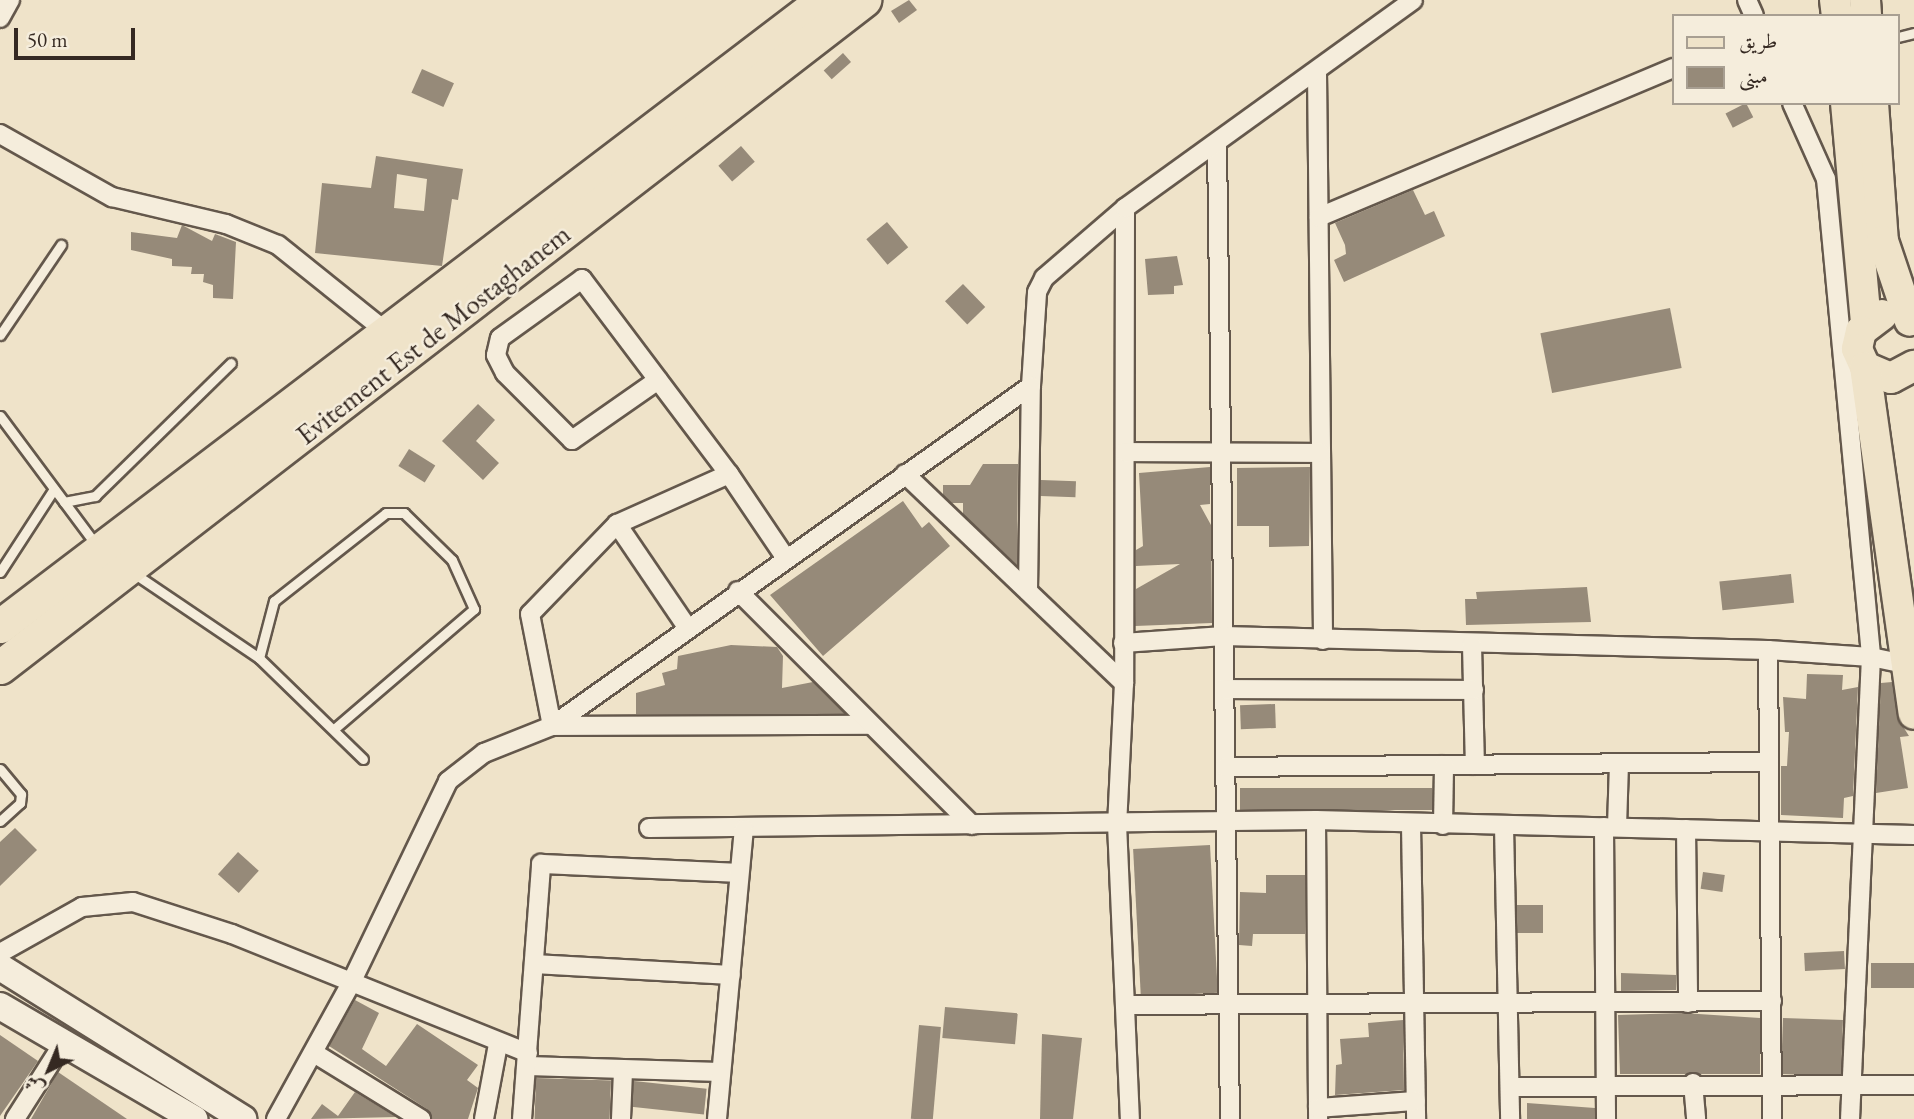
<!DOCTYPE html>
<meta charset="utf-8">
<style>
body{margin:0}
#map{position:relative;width:1914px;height:1119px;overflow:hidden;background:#efe3c9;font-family:"EB Garamond",Amiri,serif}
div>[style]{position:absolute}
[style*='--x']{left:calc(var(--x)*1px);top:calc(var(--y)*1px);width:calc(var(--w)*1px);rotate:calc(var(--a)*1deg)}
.building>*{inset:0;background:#968a79;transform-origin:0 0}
.roads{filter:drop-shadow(2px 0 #64584c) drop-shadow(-2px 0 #64584c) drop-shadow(0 2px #64584c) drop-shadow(0 -2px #64584c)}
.lane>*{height:9px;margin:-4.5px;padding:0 4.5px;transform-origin:4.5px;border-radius:4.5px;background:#f5eddc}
.street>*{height:18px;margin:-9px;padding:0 9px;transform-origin:9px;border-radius:9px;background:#f5eddc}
.secondary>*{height:26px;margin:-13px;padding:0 13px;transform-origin:13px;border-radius:13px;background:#f5eddc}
.primary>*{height:30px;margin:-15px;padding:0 15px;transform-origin:15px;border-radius:15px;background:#efe3c9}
.highway>*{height:33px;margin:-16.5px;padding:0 16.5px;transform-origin:16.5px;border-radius:16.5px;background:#efe3c9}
span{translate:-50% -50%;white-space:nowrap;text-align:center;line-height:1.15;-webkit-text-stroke:5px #f5eddc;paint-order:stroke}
.street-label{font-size:28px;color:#352922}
.legend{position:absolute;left:1672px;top:14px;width:228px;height:91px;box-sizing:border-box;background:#f5eddc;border:2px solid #a89f92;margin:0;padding:9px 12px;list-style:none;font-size:21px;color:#352922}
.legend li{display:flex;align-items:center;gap:14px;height:35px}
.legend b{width:35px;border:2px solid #a89f92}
.north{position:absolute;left:14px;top:1035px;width:70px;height:70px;-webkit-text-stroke:5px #f5eddc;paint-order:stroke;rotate:223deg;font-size:19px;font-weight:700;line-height:28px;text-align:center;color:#352922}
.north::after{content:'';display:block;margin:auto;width:24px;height:32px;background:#352922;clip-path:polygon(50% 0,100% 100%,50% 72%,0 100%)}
.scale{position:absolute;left:14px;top:28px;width:121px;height:32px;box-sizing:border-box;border:4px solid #352922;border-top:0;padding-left:9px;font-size:21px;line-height:24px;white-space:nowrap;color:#352922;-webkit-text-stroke:5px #f5eddc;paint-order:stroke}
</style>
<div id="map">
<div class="building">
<i style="clip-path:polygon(909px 0,917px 10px,899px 23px,891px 11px)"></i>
<i style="left:843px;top:53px;width:12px;height:26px;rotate:48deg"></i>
<i style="left:422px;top:69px;width:35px;height:26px;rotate:24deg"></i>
<i style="left:1746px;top:103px;width:16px;height:23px;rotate:63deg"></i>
<i style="left:741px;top:146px;width:21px;height:30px;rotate:49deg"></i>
<i style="clip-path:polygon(evenodd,376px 156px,463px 169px,458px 200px,452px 199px,442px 266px,315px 253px,322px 183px,371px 188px,376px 156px,397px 174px,427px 179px,424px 211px,394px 208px,397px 174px)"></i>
<i style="clip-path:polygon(1413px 190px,1425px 215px,1434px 211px,1445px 236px,1344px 282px,1334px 260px,1346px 254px,1345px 245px,1335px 223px)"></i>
<i style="left:887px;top:222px;width:33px;height:27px;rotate:50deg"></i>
<i style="clip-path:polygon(182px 225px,212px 241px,215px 234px,236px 242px,233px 299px,213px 298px,213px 285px,203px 282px,204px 274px,191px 274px,192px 267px,172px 266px,172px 259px,131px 250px,131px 232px,177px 238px)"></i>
<i style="clip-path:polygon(1177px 256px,1183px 285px,1174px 286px,1174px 294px,1148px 295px,1145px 259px)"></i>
<i style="left:963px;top:284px;width:32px;height:25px;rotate:46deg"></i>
<i style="left:1670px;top:308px;width:61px;height:132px;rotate:79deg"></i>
<i style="clip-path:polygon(478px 404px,495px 420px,476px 441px,499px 463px,483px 480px,442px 441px)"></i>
<i style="left:409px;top:449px;width:31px;height:20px;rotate:32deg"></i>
<i style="clip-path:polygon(983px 464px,1018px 464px,1017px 565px,963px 514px,963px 503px,952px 503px,943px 495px,943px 485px,970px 485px)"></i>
<i style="clip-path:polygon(1210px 467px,1210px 504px,1200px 505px,1211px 525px,1212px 623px,1135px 626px,1136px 589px,1180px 564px,1136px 566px,1136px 550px,1143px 546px,1139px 473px)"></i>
<i style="clip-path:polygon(1310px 467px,1309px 546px,1269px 547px,1269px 526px,1237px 526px,1237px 468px)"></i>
<i style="left:1041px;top:480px;width:35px;height:16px;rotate:2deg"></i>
<i style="clip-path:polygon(903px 501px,922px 528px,929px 522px,950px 546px,823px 656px,770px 595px)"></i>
<i style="left:1791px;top:574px;width:29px;height:72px;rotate:84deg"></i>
<i style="clip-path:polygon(1587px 587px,1591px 622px,1466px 625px,1465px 599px,1477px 599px,1476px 592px)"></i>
<i style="clip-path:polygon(731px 645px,777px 647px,783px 656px,782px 688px,813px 682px,845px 714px,636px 714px,636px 693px,665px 685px,662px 673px,677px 669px,678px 656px)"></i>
<i style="clip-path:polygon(1807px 674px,1843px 675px,1842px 690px,1858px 687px,1853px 796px,1844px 798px,1843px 818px,1781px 815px,1781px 766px,1787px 766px,1789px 732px,1785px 732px,1783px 697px,1806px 699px)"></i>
<i style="clip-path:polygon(1892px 682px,1897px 717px,1909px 736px,1900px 737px,1908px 788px,1876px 793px,1881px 683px)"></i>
<i style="left:1275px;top:704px;width:24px;height:35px;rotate:88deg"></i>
<i style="left:1240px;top:788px;width:192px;height:22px"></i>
<i style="clip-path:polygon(15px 828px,37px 850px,0 886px,0 842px)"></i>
<i style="left:1210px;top:845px;width:148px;height:77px;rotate:87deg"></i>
<i style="left:238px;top:852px;width:28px;height:30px;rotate:42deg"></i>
<i style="left:1703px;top:872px;width:22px;height:17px;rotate:8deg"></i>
<i style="clip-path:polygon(1266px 875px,1305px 875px,1305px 934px,1253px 934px,1252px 946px,1239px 945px,1240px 892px,1266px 893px)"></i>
<i style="left:1517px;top:905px;width:26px;height:28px"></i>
<i style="left:1844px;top:951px;width:18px;height:40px;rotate:87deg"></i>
<i style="left:1871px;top:963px;width:43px;height:25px"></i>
<i style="clip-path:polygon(1621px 973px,1676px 975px,1676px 990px,1621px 991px)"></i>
<i style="clip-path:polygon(355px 1000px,379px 1013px,362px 1049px,386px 1066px,417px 1024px,478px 1065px,467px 1080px,478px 1088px,468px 1119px,432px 1119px,427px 1109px,329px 1046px)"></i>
<i style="left:945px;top:1007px;width:73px;height:31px;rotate:5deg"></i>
<i style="clip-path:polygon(1683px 1013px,1760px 1018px,1760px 1074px,1620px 1074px,1618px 1015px)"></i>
<i style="left:1783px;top:1018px;width:60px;height:56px;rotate:2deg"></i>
<i style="clip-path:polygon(1403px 1020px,1404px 1090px,1335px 1095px,1336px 1065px,1342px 1064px,1340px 1039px,1369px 1037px,1368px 1023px)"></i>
<i style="left:919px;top:1025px;width:22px;height:94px;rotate:5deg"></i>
<i style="clip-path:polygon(1042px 1034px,1082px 1038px,1073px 1119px,1040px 1119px)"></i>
<i style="clip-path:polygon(0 1035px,38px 1061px,0 1116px)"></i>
<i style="clip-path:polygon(58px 1072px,127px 1119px,31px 1119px)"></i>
<i style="left:536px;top:1078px;width:75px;height:41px;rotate:2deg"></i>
<i style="left:634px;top:1081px;width:73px;height:26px;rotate:6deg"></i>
<i style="clip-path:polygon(355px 1092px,396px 1117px,311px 1119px,322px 1104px,338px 1116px)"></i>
<i style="clip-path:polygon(1527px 1103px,1595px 1108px,1595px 1119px,1527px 1119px)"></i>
</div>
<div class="roads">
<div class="lane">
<i style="--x:1898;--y:37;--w:16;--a:-14"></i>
<i style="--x:0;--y:335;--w:109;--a:-55.9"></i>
<i style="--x:0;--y:416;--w:162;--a:53.3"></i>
<i style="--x:64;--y:502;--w:32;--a:-11"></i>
<i style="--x:95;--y:496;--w:190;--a:-44.4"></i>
<i style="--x:0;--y:572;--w:99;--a:-57"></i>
<i style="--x:132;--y:572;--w:153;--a:34.1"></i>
<i style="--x:259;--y:658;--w:145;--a:44.2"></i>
<i style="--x:259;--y:658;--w:59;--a:-75.3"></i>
<i style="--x:274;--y:601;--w:142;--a:-38.2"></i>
<i style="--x:386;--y:513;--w:18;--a:0"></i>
<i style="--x:404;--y:513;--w:67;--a:44.4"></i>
<i style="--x:452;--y:560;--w:54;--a:65.8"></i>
<i style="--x:474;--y:609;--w:183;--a:139.4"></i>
<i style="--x:0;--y:769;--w:33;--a:50"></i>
<i style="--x:21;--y:794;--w:9;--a:96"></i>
<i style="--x:20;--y:803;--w:27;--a:138"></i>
</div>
<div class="street">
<i style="--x:1747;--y:0;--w:17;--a:66"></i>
<i style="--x:0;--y:18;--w:21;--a:-61"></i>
<i style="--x:1317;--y:72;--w:568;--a:89.39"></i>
<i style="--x:1792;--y:103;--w:83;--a:65.9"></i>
<i style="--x:1826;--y:179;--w:480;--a:84.6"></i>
<i style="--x:1871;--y:657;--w:462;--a:92.6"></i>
<i style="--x:0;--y:134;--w:129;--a:29.4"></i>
<i style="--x:112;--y:197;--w:117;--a:13.3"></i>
<i style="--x:226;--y:224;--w:56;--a:22"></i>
<i style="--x:278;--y:245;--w:142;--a:38.7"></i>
<i style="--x:1217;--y:143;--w:976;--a:89.24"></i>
<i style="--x:1125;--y:208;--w:475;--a:90.1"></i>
<i style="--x:1124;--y:683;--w:141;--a:92.8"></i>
<i style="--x:1117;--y:824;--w:295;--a:87.5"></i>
<i style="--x:1319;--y:217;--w:385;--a:-22.8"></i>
<i style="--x:658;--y:380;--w:105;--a:145.1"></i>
<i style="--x:572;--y:440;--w:95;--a:-135"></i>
<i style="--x:505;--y:373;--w:20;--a:-117"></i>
<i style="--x:496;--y:355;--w:17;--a:-77"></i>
<i style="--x:500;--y:338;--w:101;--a:-35.7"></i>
<i style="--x:582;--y:279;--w:244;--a:53"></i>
<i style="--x:1125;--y:452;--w:196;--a:0.3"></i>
<i style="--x:905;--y:474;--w:303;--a:43.7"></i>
<i style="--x:617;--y:524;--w:125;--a:55.8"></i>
<i style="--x:785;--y:557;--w:100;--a:-124"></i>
<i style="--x:729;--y:474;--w:123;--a:155.9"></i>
<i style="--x:617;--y:524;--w:125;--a:134"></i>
<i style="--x:530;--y:614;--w:114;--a:78.9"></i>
<i style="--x:552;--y:726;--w:317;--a:-0.2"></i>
<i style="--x:738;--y:591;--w:331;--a:45"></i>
<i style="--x:1028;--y:591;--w:205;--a:-89.2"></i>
<i style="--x:1031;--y:386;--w:94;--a:-86.3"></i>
<i style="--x:1037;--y:292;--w:16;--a:-63"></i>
<i style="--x:1044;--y:278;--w:107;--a:-40.8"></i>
<i style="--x:1125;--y:208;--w:355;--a:-35.8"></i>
<i style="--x:1123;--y:643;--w:101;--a:-4"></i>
<i style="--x:1224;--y:636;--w:544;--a:1.47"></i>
<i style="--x:1768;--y:650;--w:103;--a:3.9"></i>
<i style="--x:1871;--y:657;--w:44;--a:11.8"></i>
<i style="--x:1472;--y:645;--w:120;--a:88.6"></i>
<i style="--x:1768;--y:650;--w:469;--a:89.5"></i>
<i style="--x:1224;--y:689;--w:250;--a:0.2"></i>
<i style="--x:1225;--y:767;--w:544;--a:-0.53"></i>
<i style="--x:1316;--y:820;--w:299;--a:89.6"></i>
<i style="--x:1411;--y:825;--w:294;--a:89"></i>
<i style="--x:1443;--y:825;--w:60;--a:-89"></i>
<i style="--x:1504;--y:826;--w:293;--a:88.8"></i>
<i style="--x:1604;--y:827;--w:292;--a:89.6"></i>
<i style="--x:1617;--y:827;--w:64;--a:-88.2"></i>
<i style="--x:649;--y:828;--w:667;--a:-0.69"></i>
<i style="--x:1316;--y:820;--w:598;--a:1.44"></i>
<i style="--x:1686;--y:829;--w:174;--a:89.3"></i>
<i style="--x:0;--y:953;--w:94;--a:-29.3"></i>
<i style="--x:82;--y:907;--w:51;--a:-5.6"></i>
<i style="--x:133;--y:902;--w:104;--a:17.9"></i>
<i style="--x:232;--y:934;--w:319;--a:21.9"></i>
<i style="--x:534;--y:964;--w:197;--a:3.2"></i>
<i style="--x:1125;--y:1005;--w:647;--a:-0.35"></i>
<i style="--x:314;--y:1053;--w:126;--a:31.7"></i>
<i style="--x:528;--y:1066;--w:192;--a:1.8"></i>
<i style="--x:1693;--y:1083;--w:36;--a:85"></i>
<i style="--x:1510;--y:1087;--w:404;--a:-0.3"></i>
<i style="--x:1318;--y:1108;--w:98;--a:-4.1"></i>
<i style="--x:15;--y:1119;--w:91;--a:-57.5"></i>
<i style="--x:276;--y:1119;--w:153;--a:-61.1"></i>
<i style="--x:350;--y:985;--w:226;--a:-64.3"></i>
<i style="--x:448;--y:781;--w:46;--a:-37.9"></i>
<i style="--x:484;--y:753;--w:73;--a:-21.7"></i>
<i style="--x:552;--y:726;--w:587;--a:-35.37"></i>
<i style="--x:484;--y:1119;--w:76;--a:-79.4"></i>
<i style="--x:522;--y:1119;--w:256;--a:-85.7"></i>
<i style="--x:541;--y:864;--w:196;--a:2.6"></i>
<i style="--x:621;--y:1119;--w:48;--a:-87.6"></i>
<i style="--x:717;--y:1119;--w:291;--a:-84.7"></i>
</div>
<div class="secondary">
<i style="--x:0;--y:967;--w:287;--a:32"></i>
<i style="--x:0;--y:1006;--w:225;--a:30.2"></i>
</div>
<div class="primary">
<i style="--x:1835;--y:0;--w:16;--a:83"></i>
<i style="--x:1865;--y:0;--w:16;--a:86"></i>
<i style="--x:1846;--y:103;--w:221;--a:84.8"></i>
<i style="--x:1873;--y:103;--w:138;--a:85.9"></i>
<i style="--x:1883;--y:241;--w:84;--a:71.4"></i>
<i style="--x:1882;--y:315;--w:26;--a:143"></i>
<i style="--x:1861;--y:331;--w:18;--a:103"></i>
<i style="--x:1857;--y:349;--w:20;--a:66"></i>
<i style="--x:1865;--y:367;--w:28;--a:23"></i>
<i style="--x:1891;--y:378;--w:26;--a:-28"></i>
<i style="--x:1865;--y:367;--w:350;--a:82"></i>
</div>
<div class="highway">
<i style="--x:0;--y:626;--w:1034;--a:-37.26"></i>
<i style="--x:0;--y:667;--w:1092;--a:-37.67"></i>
</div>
</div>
<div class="street-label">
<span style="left:433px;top:334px;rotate:-38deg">Evitement Est de Mostaghanem</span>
</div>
<ul class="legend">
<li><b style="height:9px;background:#efe3c9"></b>طريق</li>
<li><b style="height:19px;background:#968a79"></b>مبنى</li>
</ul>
<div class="north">ش</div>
<div class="scale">50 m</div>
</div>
